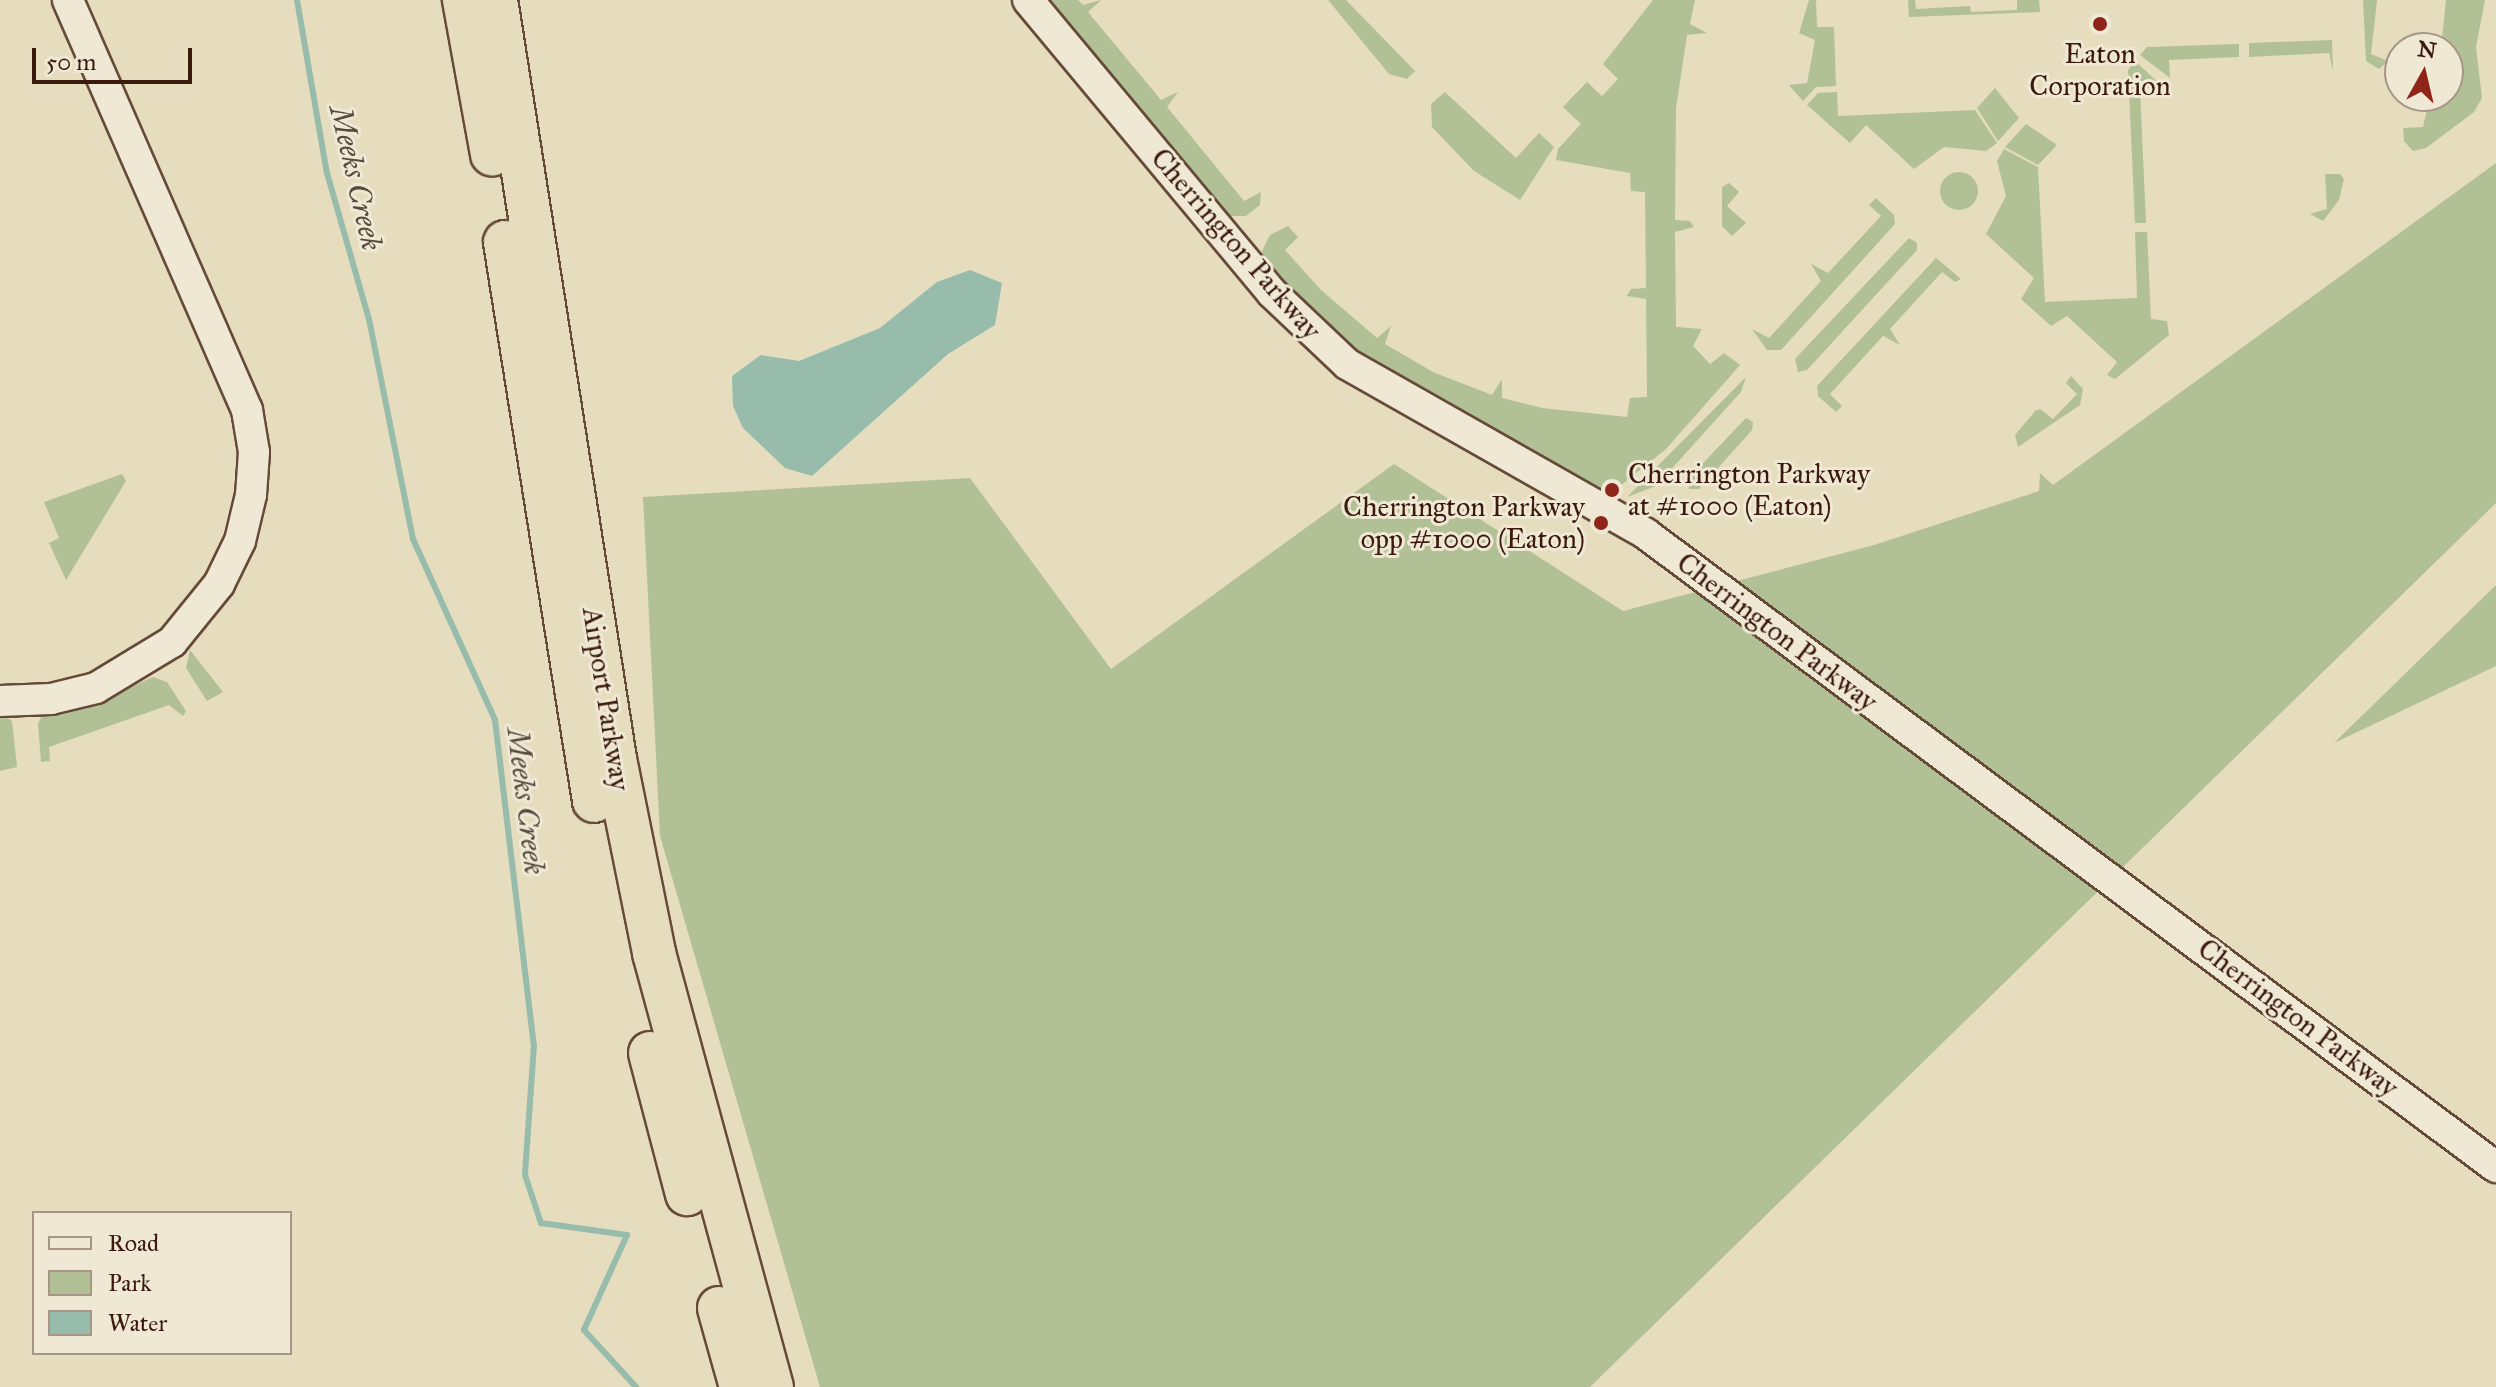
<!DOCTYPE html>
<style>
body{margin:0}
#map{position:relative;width:2496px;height:1387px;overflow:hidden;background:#e6dcbe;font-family:"IM FELL Great Primer",serif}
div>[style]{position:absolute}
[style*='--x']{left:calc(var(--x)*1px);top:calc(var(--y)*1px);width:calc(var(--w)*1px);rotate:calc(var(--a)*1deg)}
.green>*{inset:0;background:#b1c195}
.round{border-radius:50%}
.water>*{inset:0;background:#97bcab}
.stream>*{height:6px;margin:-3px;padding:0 3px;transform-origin:3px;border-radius:3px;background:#97bcab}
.roads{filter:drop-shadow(2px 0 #664a38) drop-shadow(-2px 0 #664a38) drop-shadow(0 2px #664a38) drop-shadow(0 -2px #664a38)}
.minor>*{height:30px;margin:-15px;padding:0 15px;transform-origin:15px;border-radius:15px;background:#efe8d5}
.highway>*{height:42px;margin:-21px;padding:0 21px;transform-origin:21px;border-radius:21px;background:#e6dcbe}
.dots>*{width:22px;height:22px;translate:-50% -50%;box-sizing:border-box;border:4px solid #efe8d5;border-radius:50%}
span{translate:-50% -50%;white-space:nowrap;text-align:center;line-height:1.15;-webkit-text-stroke:6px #efe8d5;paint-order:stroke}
.poi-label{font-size:28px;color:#3b1a0c}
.left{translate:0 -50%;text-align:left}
.right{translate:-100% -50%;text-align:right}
.street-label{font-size:28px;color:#3b1a0c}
.water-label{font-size:30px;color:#574b3c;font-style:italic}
.legend{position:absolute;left:32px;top:1211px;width:260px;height:144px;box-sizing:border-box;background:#efe8d5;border:2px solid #a79685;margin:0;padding:10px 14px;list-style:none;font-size:24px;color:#3b1a0c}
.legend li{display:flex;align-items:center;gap:16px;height:40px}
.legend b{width:40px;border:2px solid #a79685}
.north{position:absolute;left:2384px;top:32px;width:80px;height:80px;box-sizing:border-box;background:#efe8d5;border:2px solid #a79685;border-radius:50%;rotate:8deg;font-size:22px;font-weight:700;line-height:32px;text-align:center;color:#3b1a0c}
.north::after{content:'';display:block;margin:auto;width:28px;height:36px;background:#8f2418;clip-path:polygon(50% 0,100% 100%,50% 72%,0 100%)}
.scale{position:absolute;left:32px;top:48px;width:160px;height:36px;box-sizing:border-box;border:4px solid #3b1a0c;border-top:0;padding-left:10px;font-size:24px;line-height:28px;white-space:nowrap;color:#3b1a0c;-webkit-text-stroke:6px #efe8d5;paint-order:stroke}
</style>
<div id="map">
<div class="green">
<i style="clip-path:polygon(1043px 0,1078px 0,1083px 5px,1101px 0,1088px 12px,1161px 100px,1178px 92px,1167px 107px,1244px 201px,1261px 192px,1260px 205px,1246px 216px,1227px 216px)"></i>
<i style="clip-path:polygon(1328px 0,1346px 0,1415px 71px,1407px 79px,1389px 74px)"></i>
<i style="clip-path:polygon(1653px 0,1695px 0,1690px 24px,1707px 33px,1687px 35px,1676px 108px,1675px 220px,1690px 221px,1694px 227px,1675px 232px,1676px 327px,1702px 329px,1693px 346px,1710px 364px,1724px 353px,1740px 365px,1666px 449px,1610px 494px,1376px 370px,1325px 330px,1264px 263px,1262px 251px,1270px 235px,1288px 226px,1298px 237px,1285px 250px,1321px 290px,1377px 338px,1391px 326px,1385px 344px,1433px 372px,1492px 395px,1502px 379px,1502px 398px,1542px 408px,1627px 417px,1630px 398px,1647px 397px,1646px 299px,1627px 296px,1631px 289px,1646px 288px,1645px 192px,1631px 191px,1630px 173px,1556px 160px,1558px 149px,1581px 124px,1563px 107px,1587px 82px,1602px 96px,1618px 79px,1603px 64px)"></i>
<i style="clip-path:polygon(1809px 0,1816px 0,1817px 27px,1834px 27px,1836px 86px,1816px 87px,1803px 101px,1789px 85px,1807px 83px,1815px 40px,1799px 33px)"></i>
<i style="clip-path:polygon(1908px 0,1915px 0,1916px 9px,1970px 6px,1971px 12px,2017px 10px,2017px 0,2039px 0,2040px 12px,1909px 17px)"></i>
<i style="clip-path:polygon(2363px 0,2377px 0,2371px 54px,2388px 61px,2379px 69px,2366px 61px)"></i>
<i style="clip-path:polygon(2446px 0,2485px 0,2476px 47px,2482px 98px,2474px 112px,2426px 148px,2413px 151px,2404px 141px,2403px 128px,2423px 127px,2430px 96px,2448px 96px,2448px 48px,2427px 47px,2423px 41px,2442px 39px)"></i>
<i style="clip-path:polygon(2332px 40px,2333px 71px,2329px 53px,2249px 57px,2249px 43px)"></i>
<i style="clip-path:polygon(2239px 44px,2239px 57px,2169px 60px,2170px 78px,2140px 55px,2147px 47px)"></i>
<i style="clip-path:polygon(2135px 61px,2163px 87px,2140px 89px,2146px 223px,2135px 223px,2128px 70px)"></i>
<i style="clip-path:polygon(1995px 88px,2019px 118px,1998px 141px,1977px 108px)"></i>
<i style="clip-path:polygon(1445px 92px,1516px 158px,1539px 133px,1554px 147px,1520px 200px,1474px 171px,1432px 127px,1431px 104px)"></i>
<i style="clip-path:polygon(1837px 92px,1838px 116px,1975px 110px,1997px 143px,1986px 151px,1944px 147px,1914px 169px,1866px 125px,1850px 143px,1807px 105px,1818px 93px)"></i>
<i style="clip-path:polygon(2026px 124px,2057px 145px,2038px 165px,2005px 147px)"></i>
<i style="clip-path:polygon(2004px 149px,2038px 167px,2045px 302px,2137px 298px,2135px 232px,2147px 232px,2151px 319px,2167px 321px,2169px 335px,2115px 379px,2107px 375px,2117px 362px,2067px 316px,2051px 326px,2021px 299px,2034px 278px,1986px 234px,2006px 196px,1997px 161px)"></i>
<i style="clip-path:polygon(2496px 163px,2496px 503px,1590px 1387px,820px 1387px,660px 836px,643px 497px,970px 478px,1111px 669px,1394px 464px,1623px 611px,1874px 545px,2039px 491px,2040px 473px,2053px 485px)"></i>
<i class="round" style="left:1940px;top:172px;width:38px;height:38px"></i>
<i style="clip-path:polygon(2325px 174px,2340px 174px,2344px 179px,2339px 200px,2323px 221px,2310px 214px,2327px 209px)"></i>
<i style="clip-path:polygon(1729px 183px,1739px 192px,1727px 206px,1746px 223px,1732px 236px,1722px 226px,1722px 187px)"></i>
<i style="clip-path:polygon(1876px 198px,1894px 215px,1895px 224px,1781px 350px,1767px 350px,1752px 329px,1769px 338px,1821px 281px,1811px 264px,1828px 273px,1881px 216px,1869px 205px)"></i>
<i style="clip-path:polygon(1909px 238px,1917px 243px,1917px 250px,1807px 370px,1798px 372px,1795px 359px)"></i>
<i style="clip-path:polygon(1936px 258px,1961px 279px,1955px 282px,1942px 272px,1890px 329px,1900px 345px,1883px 336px,1830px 394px,1842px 406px,1836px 412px,1818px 396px,1817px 386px)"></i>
<i style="clip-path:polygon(2071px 376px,2083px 389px,2080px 405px,2018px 447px,2015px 435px,2035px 411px,2040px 409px,2053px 419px,2077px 394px,2066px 383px)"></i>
<i style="clip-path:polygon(1746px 377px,1741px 392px,1656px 486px,1627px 497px)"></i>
<i style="clip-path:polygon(1746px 418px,1753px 422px,1752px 430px,1699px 489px,1689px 489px,1688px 479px)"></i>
<i style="clip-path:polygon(122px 474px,126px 481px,66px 580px,49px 543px,59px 538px,44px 502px)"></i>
<i style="clip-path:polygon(2496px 585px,2496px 666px,2334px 743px)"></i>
<i style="clip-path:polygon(190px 650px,223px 692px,207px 701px,186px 668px)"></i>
<i style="clip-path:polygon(153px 677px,167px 682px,186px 711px,183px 716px,169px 705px,49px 747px,50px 761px,41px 762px,38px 724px,42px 715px,95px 703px)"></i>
<i style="clip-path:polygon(0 714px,12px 721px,17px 767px,0 771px)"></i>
</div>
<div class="water">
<i style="clip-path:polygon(970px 270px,1002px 283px,995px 325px,948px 354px,812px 476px,785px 468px,743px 428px,733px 406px,732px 376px,761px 355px,799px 361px,880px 328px,937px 282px)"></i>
</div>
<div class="stream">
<i style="--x:297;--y:0;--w:176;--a:80.2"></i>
<i style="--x:327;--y:173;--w:152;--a:74"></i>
<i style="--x:369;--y:319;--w:224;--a:78.7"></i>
<i style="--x:413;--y:539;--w:199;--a:65.6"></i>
<i style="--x:495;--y:720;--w:327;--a:83.2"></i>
<i style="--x:534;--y:1045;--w:130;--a:94"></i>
<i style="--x:525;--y:1175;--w:51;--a:71.6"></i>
<i style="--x:541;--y:1223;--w:87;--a:7.9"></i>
<i style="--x:627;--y:1235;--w:104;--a:114.4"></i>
<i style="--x:584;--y:1330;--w:77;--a:47.6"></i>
</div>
<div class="roads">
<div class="minor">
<i style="--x:1028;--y:0;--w:381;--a:50.2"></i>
<i style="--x:1272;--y:293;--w:103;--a:43.4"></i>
<i style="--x:1347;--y:364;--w:344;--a:29.6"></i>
<i style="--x:1646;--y:534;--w:1060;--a:36.68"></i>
<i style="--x:0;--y:701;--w:51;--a:-2.2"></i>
<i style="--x:51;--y:699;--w:46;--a:-13.7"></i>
<i style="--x:96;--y:688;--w:89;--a:-31.2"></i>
<i style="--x:172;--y:642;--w:75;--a:-51"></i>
<i style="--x:219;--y:584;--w:48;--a:-64"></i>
<i style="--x:240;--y:541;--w:47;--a:-76.6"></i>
<i style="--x:251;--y:495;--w:43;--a:-86"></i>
<i style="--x:254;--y:452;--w:43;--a:-99.5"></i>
<i style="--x:247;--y:410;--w:447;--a:-113.6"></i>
</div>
<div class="highway">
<i style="--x:464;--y:0;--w:157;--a:79.7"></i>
<i style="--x:496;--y:0;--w:768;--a:81.09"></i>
<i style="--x:615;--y:759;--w:198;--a:78.6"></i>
<i style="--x:654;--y:953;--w:450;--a:74.8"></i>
<i style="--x:505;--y:242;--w:566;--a:80.95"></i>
<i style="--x:650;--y:1053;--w:146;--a:75.3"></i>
<i style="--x:719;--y:1308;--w:82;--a:74.4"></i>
</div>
</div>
<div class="dots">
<i style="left:2100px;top:24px;background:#8f2418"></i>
<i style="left:1612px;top:490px;background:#8f2418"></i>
<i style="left:1601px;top:523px;background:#8f2418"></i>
</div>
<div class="poi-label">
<span style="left:2100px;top:70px">Eaton<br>Corporation</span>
<span class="left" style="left:1628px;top:490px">Cherrington Parkway<br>at #1000 (Eaton)</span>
<span class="right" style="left:1585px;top:523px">Cherrington Parkway<br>opp #1000 (Eaton)</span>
</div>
<div class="street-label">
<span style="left:1236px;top:244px;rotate:49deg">Cherrington Parkway</span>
<span style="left:1777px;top:632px;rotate:37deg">Cherrington Parkway</span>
<span style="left:606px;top:699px;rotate:81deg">Airport Parkway</span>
<span style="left:2298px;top:1018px;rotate:37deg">Cherrington Parkway</span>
</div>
<div class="water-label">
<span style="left:356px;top:178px;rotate:77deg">Meeks Creek</span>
<span style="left:526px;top:801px;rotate:83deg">Meeks Creek</span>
</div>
<ul class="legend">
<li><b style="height:10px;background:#efe8d5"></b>Road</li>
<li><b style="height:22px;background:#b1c195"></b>Park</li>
<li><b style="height:22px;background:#97bcab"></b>Water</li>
</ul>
<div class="north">N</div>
<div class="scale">50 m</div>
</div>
